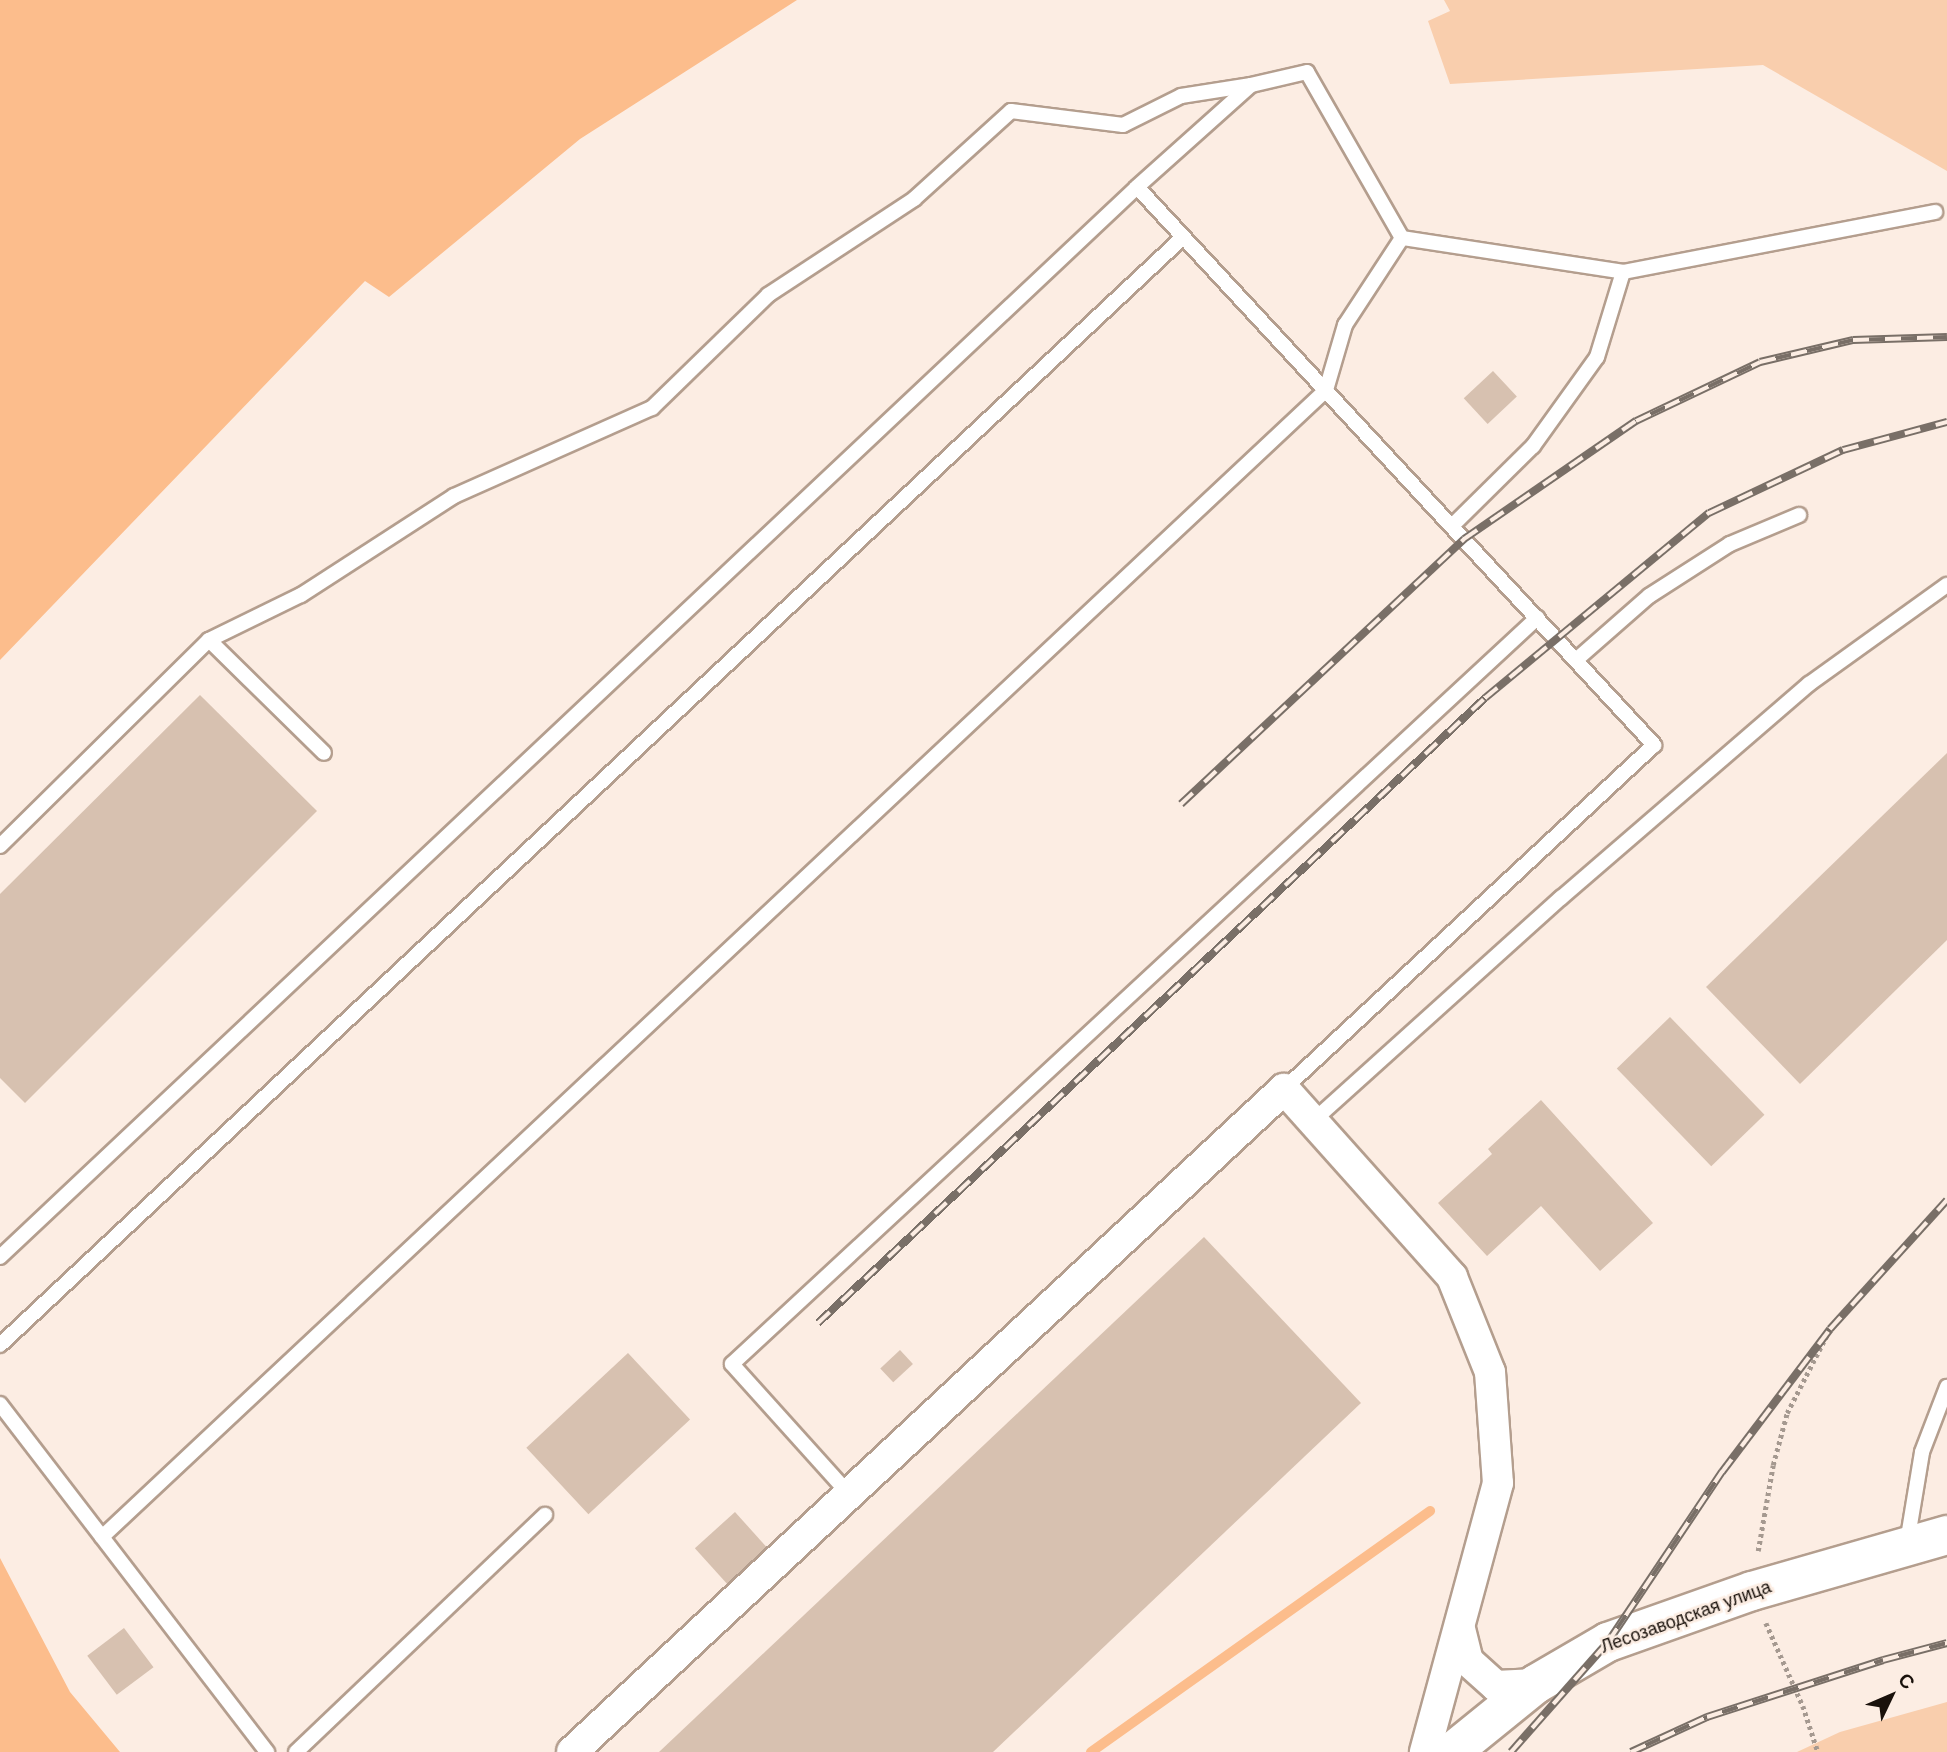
<!DOCTYPE html>
<meta charset="utf-8">
<style>
body{margin:0}
#map{position:relative;width:1947px;height:1752px;overflow:hidden;background:#fcede3;font-family:"DM Sans",sans-serif}
div>[style]{position:absolute}
[style*='--x']{left:calc(var(--x)*1px);top:calc(var(--y)*1px);width:calc(var(--w)*1px);rotate:calc(var(--a)*1deg)}
.green>*{inset:0;background:#f9cead}
.water>*{inset:0;background:#fcbd8c}
.stream>*{height:10px;margin:-5px;padding:0 5px;transform-origin:5px;border-radius:5px;background:#fcbd8c}
.building>*{inset:0;background:#d7c1b0;transform-origin:0 0}
.path>*{height:4.5px;margin-top:-2.25px;transform-origin:0;background:repeating-linear-gradient(90deg,#a59990 0 3.5px,transparent 0 7px)}
.roads{filter:drop-shadow(2px 0 #b49e8e) drop-shadow(-2px 0 #b49e8e) drop-shadow(0 2px #b49e8e) drop-shadow(0 -2px #b49e8e)}
.lane>*{height:14px;margin:-7px;padding:0 7px;transform-origin:7px;border-radius:7px;background:#fff}
.street>*{height:30px;margin:-15px;padding:0 15px;transform-origin:15px;border-radius:15px;background:#fff}
.secondary>*{height:38px;margin:-19px;padding:0 19px;transform-origin:19px;border-radius:19px;background:#fff}
.rail>*{height:8px;margin-top:-4px;transform-origin:0;background:repeating-linear-gradient(90deg,#fcede3 0 16px,#796f67 0 32px);box-sizing:border-box;border-block:2px solid #796f67}
span{translate:-50% -50%;white-space:nowrap;text-align:center;line-height:1.15;-webkit-text-stroke:5px #fcede3;paint-order:stroke}
.street-label{font-size:18px;color:#19110b}
.north{position:absolute;left:1856px;top:1661px;width:70px;height:70px;-webkit-text-stroke:5px #fcede3;paint-order:stroke;rotate:46deg;font-size:19px;font-weight:700;line-height:28px;text-align:center;color:#19110b}
.north::after{content:'';display:block;margin:auto;width:24px;height:32px;background:#19110b;clip-path:polygon(50% 0,100% 100%,50% 72%,0 100%)}
</style>
<div id="map">
<div class="green">
<i style="clip-path:polygon(1444px 0,1947px 0,1947px 171px,1763px 65px,1450px 84px,1428px 21px,1450px 11px)"></i>
<i style="clip-path:polygon(1947px 1702px,1947px 1752px,1797px 1752px,1840px 1732px)"></i>
</div>
<div class="water">
<i style="clip-path:polygon(0 0,797px 0,580px 139px,389px 297px,365px 281px,0 660px)"></i>
<i style="clip-path:polygon(0 1558px,70px 1692px,120px 1752px,0 1752px)"></i>
</div>
<div class="stream">
<i style="--x:1091;--y:1752;--w:416;--a:-35.4"></i>
</div>
<div class="building">
<i style="left:1493px;top:371px;width:35px;height:40px;rotate:47deg"></i>
<i style="clip-path:polygon(200px 695px,317px 811px,25px 1103px,0 1078px,0 894px)"></i>
<i style="clip-path:polygon(1947px 753px,1947px 940px,1800px 1084px,1706px 987px)"></i>
<i style="left:1670px;top:1017px;width:136px;height:74px;rotate:46deg"></i>
<i style="clip-path:polygon(1541px 1100px,1653px 1223px,1600px 1271px,1541px 1206px,1487px 1256px,1438px 1203px,1492px 1154px,1488px 1149px)"></i>
<i style="clip-path:polygon(1204px 1237px,1361px 1403px,993px 1752px,659px 1752px)"></i>
<i style="left:900px;top:1350px;width:19px;height:27px;rotate:47deg"></i>
<i style="left:628px;top:1353px;width:91px;height:139px;rotate:47deg"></i>
<i style="left:735px;top:1512px;width:50px;height:54px;rotate:48deg"></i>
<i style="left:124px;top:1628px;width:49px;height:46px;rotate:53deg"></i>
</div>
<div class="path">
<i style="--x:1758;--y:1551;--w:87;--a:-80.1"></i>
<i style="--x:1773;--y:1465;--w:54;--a:-74.9"></i>
<i style="--x:1787;--y:1413;--w:94;--a:-62.9"></i>
<i style="--x:1766;--y:1623;--w:91;--a:66"></i>
<i style="--x:1803;--y:1706;--w:48;--a:71.9"></i>
</div>
<div class="roads">
<div class="lane">
<i style="--x:1402;--y:238;--w:224;--a:8.7"></i>
<i style="--x:1623;--y:272;--w:89;--a:107"></i>
<i style="--x:1597;--y:357;--w:110;--a:125.7"></i>
<i style="--x:1533;--y:446;--w:114;--a:135.4"></i>
<i style="--x:1623;--y:272;--w:318;--a:-10.9"></i>
<i style="--x:209;--y:640;--w:102;--a:-26.1"></i>
<i style="--x:301;--y:595;--w:182;--a:-32.9"></i>
<i style="--x:454;--y:496;--w:217;--a:-24"></i>
<i style="--x:652;--y:408;--w:162;--a:-44.2"></i>
<i style="--x:768;--y:295;--w:175;--a:-33.3"></i>
<i style="--x:914;--y:199;--w:131;--a:-42.2"></i>
<i style="--x:1011;--y:111;--w:113;--a:7.1"></i>
<i style="--x:1123;--y:125;--w:65;--a:-26.6"></i>
<i style="--x:1181;--y:96;--w:71;--a:-8.9"></i>
<i style="--x:1576;--y:660;--w:97;--a:-41.2"></i>
<i style="--x:1649;--y:596;--w:96;--a:-32.7"></i>
<i style="--x:1730;--y:544;--w:75;--a:-22.8"></i>
<i style="--x:0;--y:846;--w:293;--a:-44.6"></i>
<i style="--x:209;--y:640;--w:161;--a:44.5"></i>
<i style="--x:1313;--y:1121;--w:334;--a:-42"></i>
<i style="--x:1561;--y:898;--w:328;--a:-40.8"></i>
<i style="--x:1809;--y:684;--w:170;--a:-35.7"></i>
<i style="--x:0;--y:1257;--w:1561;--a:-43.26"></i>
<i style="--x:1137;--y:187;--w:761;--a:47.18"></i>
<i style="--x:1654;--y:745;--w:505;--a:137.09"></i>
<i style="--x:0;--y:1345;--w:1621;--a:-43.12"></i>
<i style="--x:0;--y:1404;--w:439;--a:52.5"></i>
<i style="--x:849;--y:1494;--w:175;--a:-132"></i>
<i style="--x:732;--y:1364;--w:1098;--a:-42.82"></i>
<i style="--x:102;--y:1537;--w:1677;--a:-43.14"></i>
<i style="--x:1326;--y:390;--w:68;--a:-73.7"></i>
<i style="--x:1345;--y:325;--w:104;--a:-56.8"></i>
<i style="--x:1402;--y:238;--w:191;--a:-119.8"></i>
<i style="--x:1307;--y:72;--w:57;--a:166.9"></i>
<i style="--x:1251;--y:85;--w:153;--a:138.2"></i>
<i style="--x:1907;--y:1543;--w:92;--a:-80.6"></i>
<i style="--x:1922;--y:1452;--w:70;--a:-69"></i>
<i style="--x:296;--y:1752;--w:344;--a:-43.6"></i>
</div>
<div class="street">
<i style="--x:1460;--y:1629;--w:33;--a:76"></i>
<i style="--x:1468;--y:1661;--w:38;--a:42"></i>
<i style="--x:1496;--y:1686;--w:40;--a:-2.9"></i>
<i style="--x:572;--y:1752;--w:973;--a:-42.96"></i>
<i style="--x:1284;--y:1089;--w:252;--a:48.2"></i>
<i style="--x:1452;--y:1277;--w:102;--a:68.2"></i>
<i style="--x:1490;--y:1372;--w:111;--a:85.9"></i>
<i style="--x:1498;--y:1483;--w:279;--a:105.2"></i>
</div>
<div class="secondary">
<i style="--x:1452;--y:1752;--w:108;--a:-39"></i>
<i style="--x:1536;--y:1684;--w:83;--a:-30.3"></i>
<i style="--x:1608;--y:1642;--w:153;--a:-19.5"></i>
<i style="--x:1752;--y:1591;--w:203;--a:-16"></i>
</div>
</div>
<div class="rail">
<i style="--x:1181;--y:804;--w:388;--a:-43.1"></i>
<i style="--x:1464;--y:539;--w:209;--a:-34.5"></i>
<i style="--x:1636;--y:421;--w:137;--a:-25.4"></i>
<i style="--x:1760;--y:362;--w:96;--a:-13.3"></i>
<i style="--x:1853;--y:340;--w:94;--a:-1.8"></i>
<i style="--x:818;--y:1323;--w:914;--a:-43.14"></i>
<i style="--x:1485;--y:698;--w:291;--a:-39.6"></i>
<i style="--x:1709;--y:513;--w:148;--a:-25.2"></i>
<i style="--x:1843;--y:450;--w:108;--a:-15.1"></i>
<i style="--x:1511;--y:1752;--w:147;--a:-48.6"></i>
<i style="--x:1608;--y:1642;--w:205;--a:-56.2"></i>
<i style="--x:1722;--y:1472;--w:179;--a:-52.9"></i>
<i style="--x:1830;--y:1329;--w:174;--a:-47.8"></i>
<i style="--x:1631;--y:1752;--w:84;--a:-24.7"></i>
<i style="--x:1707;--y:1717;--w:185;--a:-17.9"></i>
<i style="--x:1883;--y:1660;--w:66;--a:-14.9"></i>
</div>
<div class="street-label">
<span style="left:1686px;top:1617px;rotate:-20deg">Лесозаводская улица</span>
</div>
<div class="north">С</div>
</div>
